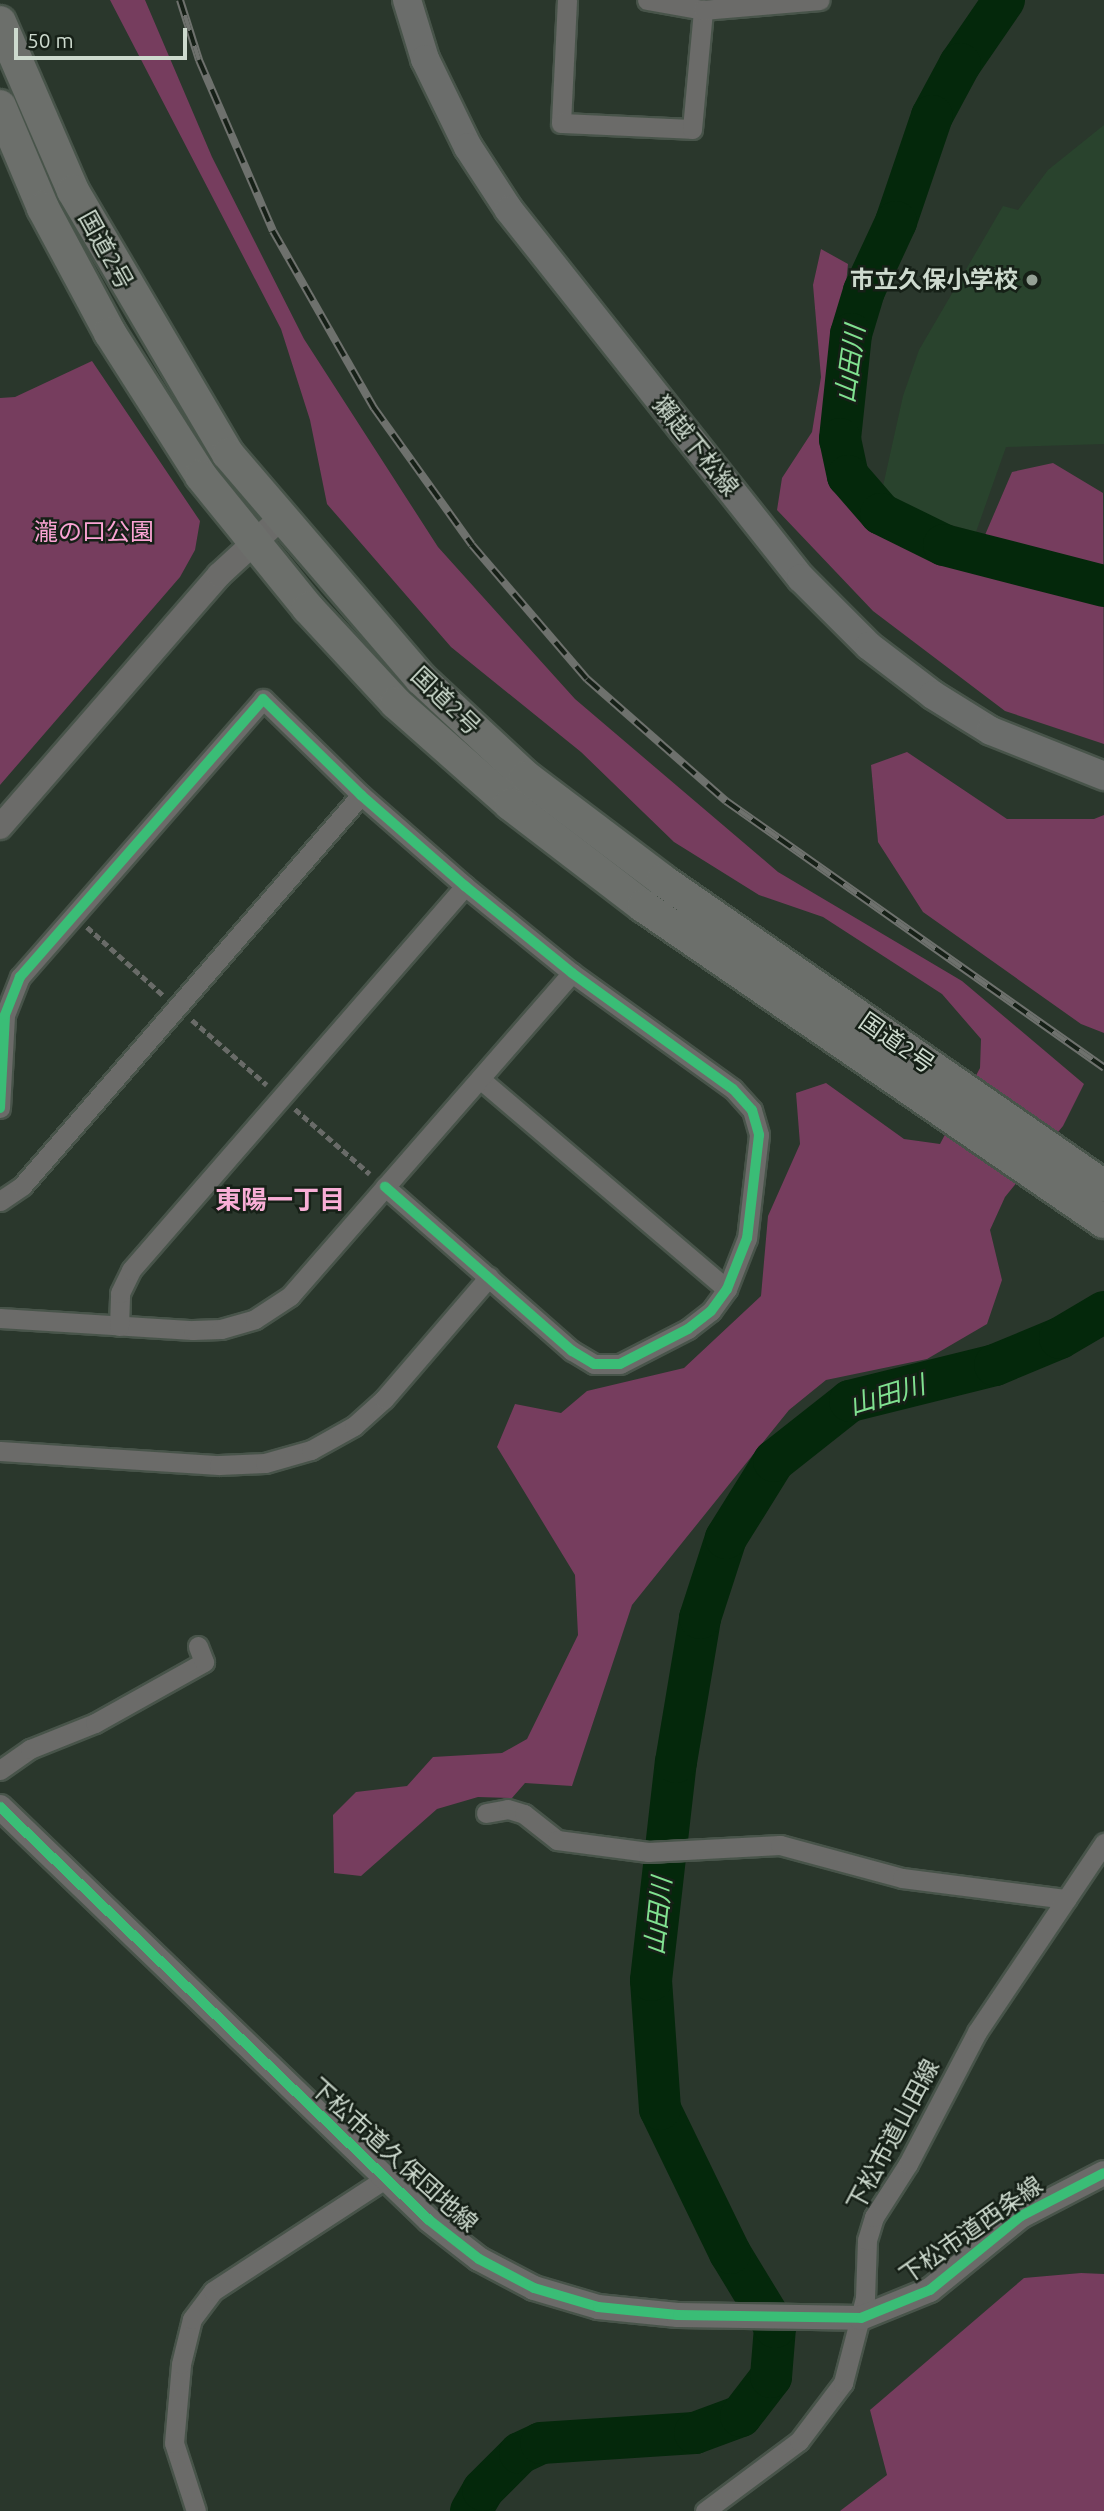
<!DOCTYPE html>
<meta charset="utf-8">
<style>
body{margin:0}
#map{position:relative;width:1104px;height:2511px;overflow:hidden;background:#2a372c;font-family:Ubuntu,"Noto Sans JP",sans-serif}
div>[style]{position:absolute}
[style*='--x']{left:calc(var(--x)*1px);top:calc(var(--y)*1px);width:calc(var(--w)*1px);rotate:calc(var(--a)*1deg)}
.built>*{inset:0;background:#29432d}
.green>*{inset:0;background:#763d5e}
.river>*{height:42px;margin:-21px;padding:0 21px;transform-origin:21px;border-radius:21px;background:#04280b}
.path>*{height:4.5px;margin-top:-2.25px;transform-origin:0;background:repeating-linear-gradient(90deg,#696b68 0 7px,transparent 0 10.5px)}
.roads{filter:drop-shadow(2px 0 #48544a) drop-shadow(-2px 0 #48544a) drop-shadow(0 2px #48544a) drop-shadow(0 -2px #48544a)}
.minor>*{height:19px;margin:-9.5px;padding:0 9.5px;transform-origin:9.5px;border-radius:9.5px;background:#6b6b69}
.tertiary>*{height:24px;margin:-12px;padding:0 12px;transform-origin:12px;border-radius:12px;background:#6b6b69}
.secondary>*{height:28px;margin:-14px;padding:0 14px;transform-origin:14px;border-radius:14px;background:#6b6d6b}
.trunk>*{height:32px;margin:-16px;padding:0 16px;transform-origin:16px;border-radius:16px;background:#6c6f6b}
.rail>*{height:8px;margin-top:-4px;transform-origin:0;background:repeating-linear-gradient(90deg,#162017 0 16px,#6e716d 0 32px);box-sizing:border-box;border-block:2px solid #6e716d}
.cycleway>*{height:10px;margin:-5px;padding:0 5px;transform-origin:5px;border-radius:5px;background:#3abd76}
.dots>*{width:19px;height:19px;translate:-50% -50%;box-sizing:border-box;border:4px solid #162017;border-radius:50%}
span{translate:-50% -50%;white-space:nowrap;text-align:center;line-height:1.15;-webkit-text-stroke:5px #162017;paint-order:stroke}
.street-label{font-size:24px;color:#cddace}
.poi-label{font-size:24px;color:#cddace;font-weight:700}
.right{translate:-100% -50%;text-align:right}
.park-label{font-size:24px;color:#fba4d4}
.water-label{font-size:26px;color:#80e190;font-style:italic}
.neighbourhood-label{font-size:26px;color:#f8aed6;font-weight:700}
.scale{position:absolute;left:14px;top:28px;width:173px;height:32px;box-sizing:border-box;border:4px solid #cddace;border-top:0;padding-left:9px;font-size:21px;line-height:24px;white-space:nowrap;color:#cddace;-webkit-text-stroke:5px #162017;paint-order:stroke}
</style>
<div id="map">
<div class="built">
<i style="clip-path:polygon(1104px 125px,1104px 444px,1006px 447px,976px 532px,899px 510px,881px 495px,903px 396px,919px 350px,1003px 206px,1018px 210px,1048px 170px)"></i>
</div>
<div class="green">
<i style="clip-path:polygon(110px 0,145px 0,212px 157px,304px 339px,438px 547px,575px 699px,778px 872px,962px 981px,1084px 1084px,1063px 1126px,1005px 1197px,990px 1230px,1002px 1280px,987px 1324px,927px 1359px,826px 1380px,789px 1410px,632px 1605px,572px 1786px,525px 1783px,512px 1798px,478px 1797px,437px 1809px,361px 1876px,334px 1873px,333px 1815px,356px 1792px,407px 1786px,433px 1757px,502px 1753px,527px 1739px,578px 1635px,575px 1575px,497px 1447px,515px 1404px,561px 1413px,587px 1391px,684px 1368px,761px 1296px,768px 1216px,800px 1144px,796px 1093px,826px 1083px,904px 1139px,940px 1144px,980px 1068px,981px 1039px,942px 994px,823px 917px,759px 895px,674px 842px,581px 752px,451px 647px,327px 504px,310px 420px,281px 329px)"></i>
<i style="clip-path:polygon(821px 249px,848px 264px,831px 435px,846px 484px,890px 526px,973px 563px,1012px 472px,1053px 463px,1103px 493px,1104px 744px,1005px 711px,873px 611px,777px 510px,782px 478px,812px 432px,821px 377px,813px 285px)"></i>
<i style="clip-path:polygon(92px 361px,200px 521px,195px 550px,180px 577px,0 785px,0 398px,15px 397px)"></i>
<i style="clip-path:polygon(907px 752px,1007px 819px,1094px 819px,1104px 815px,1104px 1033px,1081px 1024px,923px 912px,878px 842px,871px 765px)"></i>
<i style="clip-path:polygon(1081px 2273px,1104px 2274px,1104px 2511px,840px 2511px,887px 2475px,870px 2410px,1024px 2278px)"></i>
</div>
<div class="river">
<i style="--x:1004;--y:0;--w:78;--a:124.5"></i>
<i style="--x:960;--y:64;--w:59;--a:118.3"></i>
<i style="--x:932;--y:116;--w:112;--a:108.8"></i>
<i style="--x:896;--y:222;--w:76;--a:114.9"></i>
<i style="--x:864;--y:291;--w:45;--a:106.8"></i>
<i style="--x:851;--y:334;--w:106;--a:96"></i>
<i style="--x:840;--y:439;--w:38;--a:78"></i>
<i style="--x:848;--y:476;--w:50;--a:49"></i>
<i style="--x:881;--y:514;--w:70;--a:26.2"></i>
<i style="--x:944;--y:545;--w:165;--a:14.4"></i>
<i style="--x:471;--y:2511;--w:24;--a:-60"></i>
<i style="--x:483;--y:2490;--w:52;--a:-45"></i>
<i style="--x:520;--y:2453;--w:23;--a:-25"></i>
<i style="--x:541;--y:2443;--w:154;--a:-3.7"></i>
<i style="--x:695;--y:2433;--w:49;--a:-20.3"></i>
<i style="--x:741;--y:2416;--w:49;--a:-52.4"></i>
<i style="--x:771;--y:2377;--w:50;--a:-85.4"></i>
<i style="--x:775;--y:2327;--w:87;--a:-121.3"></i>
<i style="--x:730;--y:2253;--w:160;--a:-115.9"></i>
<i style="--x:660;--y:2109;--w:129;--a:-94"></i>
<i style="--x:651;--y:1980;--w:219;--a:-83.5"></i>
<i style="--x:676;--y:1762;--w:146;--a:-80.5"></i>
<i style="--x:700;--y:1618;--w:84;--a:-72"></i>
<i style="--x:726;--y:1538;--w:91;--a:-58.1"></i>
<i style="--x:774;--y:1461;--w:97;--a:-38.3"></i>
<i style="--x:850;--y:1401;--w:149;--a:-13.9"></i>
<i style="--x:995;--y:1365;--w:70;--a:-22.6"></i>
<i style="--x:1060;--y:1338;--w:51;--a:-30.6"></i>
</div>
<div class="path">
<i style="--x:87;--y:927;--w:103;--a:41.9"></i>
<i style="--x:192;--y:1020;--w:99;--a:40.9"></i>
<i style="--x:295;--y:1109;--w:99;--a:40.9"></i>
</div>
<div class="roads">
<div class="minor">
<i style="--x:567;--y:0;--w:123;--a:92.8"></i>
<i style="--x:561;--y:123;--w:131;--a:2.6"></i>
<i style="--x:692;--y:129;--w:120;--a:-84.7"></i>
<i style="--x:647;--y:0;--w:57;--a:10.1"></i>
<i style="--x:703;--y:10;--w:117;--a:-4.9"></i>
<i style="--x:480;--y:1079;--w:324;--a:40.4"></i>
<i style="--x:0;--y:1108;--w:93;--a:-86.9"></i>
<i style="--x:5;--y:1015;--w:41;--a:-68.5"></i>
<i style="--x:20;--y:977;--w:369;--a:-48.8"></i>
<i style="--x:263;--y:699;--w:137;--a:44.4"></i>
<i style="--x:361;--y:795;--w:138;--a:41.2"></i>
<i style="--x:465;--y:886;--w:138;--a:39.1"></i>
<i style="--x:572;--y:973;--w:198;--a:35.8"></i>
<i style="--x:733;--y:1089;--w:28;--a:48"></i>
<i style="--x:752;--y:1110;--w:26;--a:74"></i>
<i style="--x:759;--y:1135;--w:104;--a:96.6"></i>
<i style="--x:747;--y:1238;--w:55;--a:111.4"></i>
<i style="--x:727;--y:1289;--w:27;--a:126"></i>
<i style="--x:711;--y:1311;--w:29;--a:142"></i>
<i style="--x:688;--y:1329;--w:76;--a:152.8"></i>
<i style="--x:620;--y:1364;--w:26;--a:180"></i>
<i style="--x:594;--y:1364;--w:26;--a:-149"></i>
<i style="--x:572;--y:1351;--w:249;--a:-138.7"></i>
<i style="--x:0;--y:1201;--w:27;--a:-34"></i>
<i style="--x:22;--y:1186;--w:517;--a:-49.07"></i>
<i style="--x:0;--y:1318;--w:193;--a:3.6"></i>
<i style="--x:193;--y:1330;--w:28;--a:-2"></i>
<i style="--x:221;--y:1329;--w:35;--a:-16"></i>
<i style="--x:255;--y:1319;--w:42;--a:-33.3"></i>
<i style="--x:290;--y:1296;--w:429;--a:-48.9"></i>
<i style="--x:119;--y:1326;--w:33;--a:-88"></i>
<i style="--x:120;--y:1293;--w:25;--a:-64"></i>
<i style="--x:131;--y:1270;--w:509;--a:-48.98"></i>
<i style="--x:0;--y:1451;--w:219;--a:3.7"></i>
<i style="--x:219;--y:1465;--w:46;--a:-2.5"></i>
<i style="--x:265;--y:1463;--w:48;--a:-15.8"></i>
<i style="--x:311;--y:1450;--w:49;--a:-29.2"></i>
<i style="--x:354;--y:1426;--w:40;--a:-42"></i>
<i style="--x:384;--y:1399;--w:161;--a:-49.3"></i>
<i style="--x:0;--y:1770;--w:37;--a:-35"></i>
<i style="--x:30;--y:1749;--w:70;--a:-21.8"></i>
<i style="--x:95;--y:1723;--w:125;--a:-29.2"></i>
<i style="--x:204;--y:1662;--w:17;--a:-111"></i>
<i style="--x:486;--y:1813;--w:22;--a:-10"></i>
<i style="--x:508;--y:1809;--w:17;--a:17"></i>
<i style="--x:524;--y:1814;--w:42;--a:38.2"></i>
<i style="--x:557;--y:1840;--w:92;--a:7.5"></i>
<i style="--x:648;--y:1852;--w:132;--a:-3"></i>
<i style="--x:780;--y:1845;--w:126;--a:15.1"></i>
<i style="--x:902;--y:1878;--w:166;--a:7.3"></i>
<i style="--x:196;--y:2511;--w:71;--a:-107.9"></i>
<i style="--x:174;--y:2443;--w:79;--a:-84.9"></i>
<i style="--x:181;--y:2364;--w:46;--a:-76.3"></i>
<i style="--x:192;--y:2319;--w:35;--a:-53"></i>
<i style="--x:213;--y:2291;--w:205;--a:-33.1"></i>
<i style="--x:705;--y:2511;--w:117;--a:-36.7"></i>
<i style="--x:799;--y:2441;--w:73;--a:-52.8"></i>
<i style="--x:843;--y:2383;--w:88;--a:-75.5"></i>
<i style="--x:865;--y:2298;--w:58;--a:-88"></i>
<i style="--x:867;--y:2240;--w:24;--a:-73"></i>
<i style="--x:874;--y:2217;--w:63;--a:-57.3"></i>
<i style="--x:908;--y:2164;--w:149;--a:-62.4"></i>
<i style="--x:977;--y:2032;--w:228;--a:-56.1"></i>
</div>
<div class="tertiary">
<i style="--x:0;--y:827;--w:334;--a:-49"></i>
<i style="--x:219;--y:575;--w:83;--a:-42.6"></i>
<i style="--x:0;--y:1807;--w:595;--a:43.91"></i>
<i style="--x:429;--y:2220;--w:63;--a:38"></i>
<i style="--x:479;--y:2259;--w:62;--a:27.8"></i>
<i style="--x:534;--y:2288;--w:67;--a:16.5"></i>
<i style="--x:598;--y:2307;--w:80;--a:5.7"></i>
<i style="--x:678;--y:2315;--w:183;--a:0.9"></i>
<i style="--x:861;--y:2318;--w:74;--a:-22.1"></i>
<i style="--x:930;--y:2290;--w:117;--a:-39.1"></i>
<i style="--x:1021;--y:2216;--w:93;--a:-27.4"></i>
</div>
<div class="secondary">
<i style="--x:407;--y:0;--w:62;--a:73"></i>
<i style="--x:425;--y:59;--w:98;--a:64"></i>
<i style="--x:468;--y:147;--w:75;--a:56.9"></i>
<i style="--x:509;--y:210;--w:470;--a:51.6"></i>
<i style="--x:801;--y:578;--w:96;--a:45"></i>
<i style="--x:869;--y:646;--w:81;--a:37.4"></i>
<i style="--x:933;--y:695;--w:68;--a:31.8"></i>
<i style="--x:991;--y:731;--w:122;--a:21.7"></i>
</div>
<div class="trunk">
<i style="--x:0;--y:22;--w:184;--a:66.6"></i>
<i style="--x:73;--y:191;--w:305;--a:59.5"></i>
<i style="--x:228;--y:454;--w:296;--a:49.4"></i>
<i style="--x:421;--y:679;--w:144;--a:43"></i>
<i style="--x:526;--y:777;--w:171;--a:37.1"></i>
<i style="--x:662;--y:880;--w:538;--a:34.7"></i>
<i style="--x:0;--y:106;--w:111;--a:67.1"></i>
<i style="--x:43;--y:208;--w:142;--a:61.8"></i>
<i style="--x:110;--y:333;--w:169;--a:57.5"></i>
<i style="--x:201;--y:476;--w:170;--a:51"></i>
<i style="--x:308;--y:608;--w:129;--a:47.2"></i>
<i style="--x:396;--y:703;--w:152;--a:41.5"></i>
<i style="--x:510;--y:804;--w:168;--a:37.5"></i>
<i style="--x:643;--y:906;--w:559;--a:34.43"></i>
</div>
</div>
<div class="rail">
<i style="--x:180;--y:0;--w:63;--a:72.4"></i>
<i style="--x:199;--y:60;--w:186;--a:66.6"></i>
<i style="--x:273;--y:231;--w:204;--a:60.3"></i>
<i style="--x:374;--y:408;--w:168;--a:54.4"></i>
<i style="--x:472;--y:545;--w:177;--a:49.4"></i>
<i style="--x:587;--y:679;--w:185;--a:41.3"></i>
<i style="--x:726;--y:801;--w:463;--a:35.2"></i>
</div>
<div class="cycleway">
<i style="--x:0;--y:1108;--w:93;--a:-86.9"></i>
<i style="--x:5;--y:1015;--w:41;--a:-68.5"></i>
<i style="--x:20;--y:977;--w:369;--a:-48.8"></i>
<i style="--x:263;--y:699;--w:137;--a:44.4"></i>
<i style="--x:361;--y:795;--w:138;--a:41.2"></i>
<i style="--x:465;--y:886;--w:138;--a:39.1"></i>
<i style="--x:572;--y:973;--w:198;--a:35.8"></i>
<i style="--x:733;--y:1089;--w:28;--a:48"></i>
<i style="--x:752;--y:1110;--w:26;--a:74"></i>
<i style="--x:759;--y:1135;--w:104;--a:96.6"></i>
<i style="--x:747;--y:1238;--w:55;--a:111.4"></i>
<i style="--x:727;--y:1289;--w:27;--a:126"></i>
<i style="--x:711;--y:1311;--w:29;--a:142"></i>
<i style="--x:688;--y:1329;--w:76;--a:152.8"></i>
<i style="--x:620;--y:1364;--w:26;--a:180"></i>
<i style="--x:594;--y:1364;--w:26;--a:-149"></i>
<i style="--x:572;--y:1351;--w:249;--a:-138.7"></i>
<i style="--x:0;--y:1807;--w:595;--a:43.91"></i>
<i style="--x:429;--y:2220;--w:63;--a:38"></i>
<i style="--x:479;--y:2259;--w:62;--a:27.8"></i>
<i style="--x:534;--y:2288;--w:67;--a:16.5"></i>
<i style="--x:598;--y:2307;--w:80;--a:5.7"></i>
<i style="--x:678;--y:2315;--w:183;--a:0.9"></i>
<i style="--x:861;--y:2318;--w:74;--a:-22.1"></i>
<i style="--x:930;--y:2290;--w:117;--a:-39.1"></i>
<i style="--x:1021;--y:2216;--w:93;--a:-27.4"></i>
</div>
<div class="dots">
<i style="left:1032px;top:280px;background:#94a195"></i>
</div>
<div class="street-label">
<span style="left:106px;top:250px;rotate:61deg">国道2号</span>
<span style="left:696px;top:446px;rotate:51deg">獺越下松線</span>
<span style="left:446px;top:701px;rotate:44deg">国道2号</span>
<span style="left:897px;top:1043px;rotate:35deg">国道2号</span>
<span style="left:893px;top:2135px;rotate:-62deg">下松市道山田線</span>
<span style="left:394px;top:2155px;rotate:42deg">下松市道久保団地線</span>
<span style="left:971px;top:2230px;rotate:-35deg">下松市道西条線</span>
</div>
<div class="poi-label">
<span class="right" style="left:1018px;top:280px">市立久保小学校</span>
</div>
<div class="park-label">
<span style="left:94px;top:532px">瀧の口公園</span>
</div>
<div class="water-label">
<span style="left:850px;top:364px;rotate:-82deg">山田川</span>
<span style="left:887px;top:1395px;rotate:-17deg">山田川</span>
<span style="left:658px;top:1916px;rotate:-84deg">山田川</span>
</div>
<div class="neighbourhood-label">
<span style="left:280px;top:1200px">東陽一丁目</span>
</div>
<div class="scale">50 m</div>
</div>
